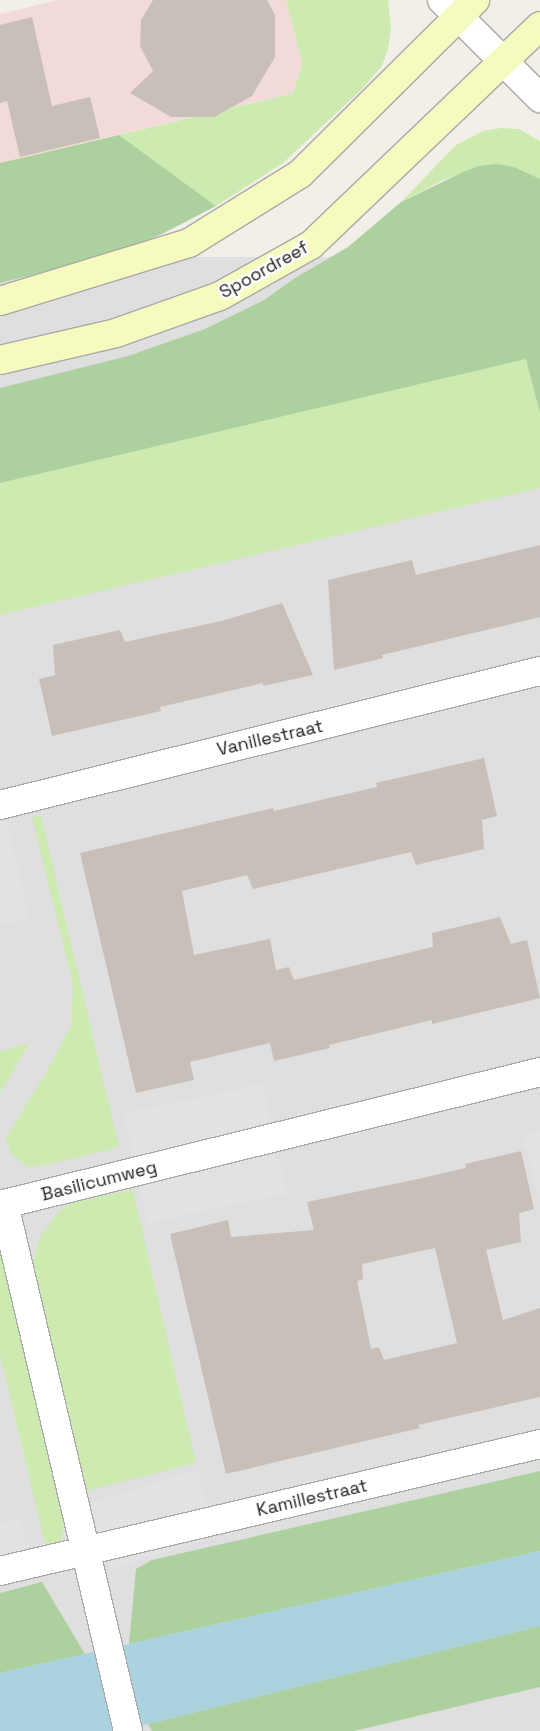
<!DOCTYPE html>
<style>
body{margin:0}
#map{position:relative;width:540px;height:1731px;overflow:hidden;background:#f2efe9;font-family:"Space Grotesk",sans-serif}
div>[style]{position:absolute}
[style*='--x']{left:calc(var(--x)*1px);top:calc(var(--y)*1px);width:calc(var(--w)*1px);rotate:calc(var(--a)*1deg)}
.residential>*{inset:0;background:#e0dfdf;transform-origin:0 0}
.commercial>*{inset:0;background:#f2dad9}
.grass>*{inset:0;background:#cdebb0}
.forest>*{inset:0;background:#add19e}
.parking>*{inset:0;background:#e2e2e2;transform-origin:0 0}
.water>*{inset:0;background:#aad3df}
.building>*{inset:0;background:#c7bfb8}
.roads{filter:drop-shadow(1px 0 #a9a9a9) drop-shadow(-1px 0 #a9a9a9) drop-shadow(0 1px #a9a9a9) drop-shadow(0 -1px #a9a9a9)}
.minor>*{height:28px;margin:-14px;padding:0 14px;transform-origin:14px;border-radius:14px;background:#fff}
.secondary>*{height:28px;margin:-14px;padding:0 14px;transform-origin:14px;border-radius:14px;background:#f7fabf}
span{translate:-50% -50%;white-space:nowrap;text-align:center;line-height:1.15;-webkit-text-stroke:5px #fff;paint-order:stroke}
.street-label{font-size:18px;color:#222}
</style>
<div id="map">
<div class="residential">
<i style="left:540px;top:257px;width:1474px;height:565px;rotate:90deg"></i>
</div>
<div class="commercial">
<i style="clip-path:polygon(58px 0,286px 0,302px 63px,293px 93px,0 163px,0 14px)"></i>
</div>
<div class="grass">
<i style="clip-path:polygon(286px 0,388px 0,391px 27px,388px 49px,382px 66px,361px 90px,283px 163px,216px 206px,119px 135px,293px 93px,302px 63px)"></i>
<i style="clip-path:polygon(501px 128px,519px 129px,540px 141px,540px 179px,479px 166px,441px 181px,401px 202px,456px 145px,483px 131px)"></i>
<i style="clip-path:polygon(526px 358px,540px 413px,540px 488px,0 615px,0 483px)"></i>
<i style="clip-path:polygon(41px 816px,119px 1147px,51px 1164px,28px 1167px,11px 1154px,6px 1138px,47px 1071px,71px 1025px,73px 985px,32px 817px)"></i>
<i style="clip-path:polygon(30px 1042px,0 1093px,0 1052px)"></i>
<i style="clip-path:polygon(133px 1190px,196px 1463px,86px 1491px,33px 1261px,40px 1237px,58px 1212px,73px 1201px)"></i>
<i style="clip-path:polygon(0 1235px,66px 1518px,60px 1544px,46px 1548px,0 1355px)"></i>
</div>
<div class="forest">
<i style="clip-path:polygon(119px 135px,216px 206px,160px 235px,99px 258px,0 283px,0 163px)"></i>
<i style="clip-path:polygon(496px 164px,514px 167px,540px 179px,540px 413px,526px 359px,0 483px,0 388px,128px 356px,205px 329px,264px 300px,295px 278px,348px 247px,401px 202px,463px 172px,479px 166px)"></i>
<i style="clip-path:polygon(540px 1471px,540px 1551px,129px 1644px,136px 1569px,152px 1560px)"></i>
<i style="clip-path:polygon(42px 1582px,85px 1654px,0 1673px,0 1593px)"></i>
<i style="clip-path:polygon(540px 1626px,540px 1687px,354px 1731px,152px 1731px,148px 1724px)"></i>
</div>
<div class="parking">
<i style="clip-path:polygon(6px 817px,29px 918px,0 925px,0 819px)"></i>
<i style="left:263px;top:1084px;width:112px;height:142px;rotate:78deg"></i>
<i style="clip-path:polygon(540px 1131px,540px 1204px,523px 1136px)"></i>
<i style="left:197px;top:1470px;width:69px;height:112px;rotate:73deg"></i>
<i style="clip-path:polygon(20px 1519px,34px 1578px,0 1587px,0 1524px)"></i>
</div>
<div class="water">
<i style="clip-path:polygon(540px 1551px,540px 1626px,120px 1731px,0 1731px,0 1673px)"></i>
</div>
<div class="building">
<i style="clip-path:polygon(153px 0,267px 0,275px 15px,275px 57px,252px 96px,214px 117px,171px 117px,130px 93px,153px 71px,140px 46px,141px 20px)"></i>
<i style="clip-path:polygon(32px 17px,52px 106px,90px 97px,100px 138px,20px 157px,7px 101px,0 103px,0 25px)"></i>
<i style="clip-path:polygon(540px 545px,540px 617px,382px 655px,383px 658px,334px 670px,328px 580px,412px 560px,416px 575px)"></i>
<i style="clip-path:polygon(282px 603px,313px 675px,263px 686px,263px 683px,160px 707px,161px 711px,52px 736px,39px 679px,55px 675px,53px 645px,120px 630px,125px 642px,221px 621px)"></i>
<i style="clip-path:polygon(484px 758px,497px 816px,482px 820px,484px 849px,416px 865px,411px 852px,253px 889px,247px 875px,182px 891px,194px 955px,270px 939px,276px 970px,289px 967px,294px 980px,433px 947px,432px 933px,500px 917px,511px 944px,527px 940px,540px 998px,432px 1024px,432px 1020px,329px 1045px,330px 1048px,274px 1061px,270px 1043px,190px 1062px,194px 1080px,136px 1093px,80px 853px,273px 808px,274px 811px,325px 799px,377px 787px,376px 783px)"></i>
<i style="clip-path:polygon(evenodd,521px 1151px,534px 1209px,519px 1213px,521px 1242px,486px 1250px,503px 1320px,540px 1308px,540px 1397px,418px 1425px,420px 1428px,226px 1474px,170px 1234px,228px 1220px,231px 1237px,314px 1230px,307px 1202px,418px 1179px,466px 1168px,465px 1164px,521px 1151px,435px 1248px,457px 1343px,384px 1360px,379px 1347px,371px 1349px,357px 1281px,363px 1279px,362px 1264px,435px 1248px)"></i>
</div>
<div class="roads">
<div class="minor">
<i style="--x:442;--y:0;--w:139;--a:45"></i>
<i style="--x:0;--y:805;--w:556;--a:-13.94"></i>
<i style="--x:0;--y:1571;--w:555;--a:-13.23"></i>
<i style="--x:128;--y:1731;--w:541;--a:-103.24"></i>
<i style="--x:4;--y:1204;--w:552;--a:-13.83"></i>
</div>
<div class="secondary">
<i style="--x:0;--y:301;--w:198;--a:-17.1"></i>
<i style="--x:189;--y:243;--w:131;--a:-31.9"></i>
<i style="--x:300;--y:174;--w:247;--a:-44.8"></i>
<i style="--x:0;--y:360;--w:119;--a:-13.1"></i>
<i style="--x:116;--y:333;--w:110;--a:-19.6"></i>
<i style="--x:220;--y:296;--w:104;--a:-29.3"></i>
<i style="--x:311;--y:245;--w:317;--a:-43.7"></i>
</div>
</div>
<div class="street-label">
<span style="left:264px;top:270px;rotate:-29deg">Spoordreef</span>
<span style="left:270px;top:738px;rotate:-13deg">Vanillestraat</span>
<span style="left:99px;top:1181px;rotate:-14deg">Basilicumweg</span>
<span style="left:312px;top:1498px;rotate:-13deg">Kamillestraat</span>
</div>
</div>
